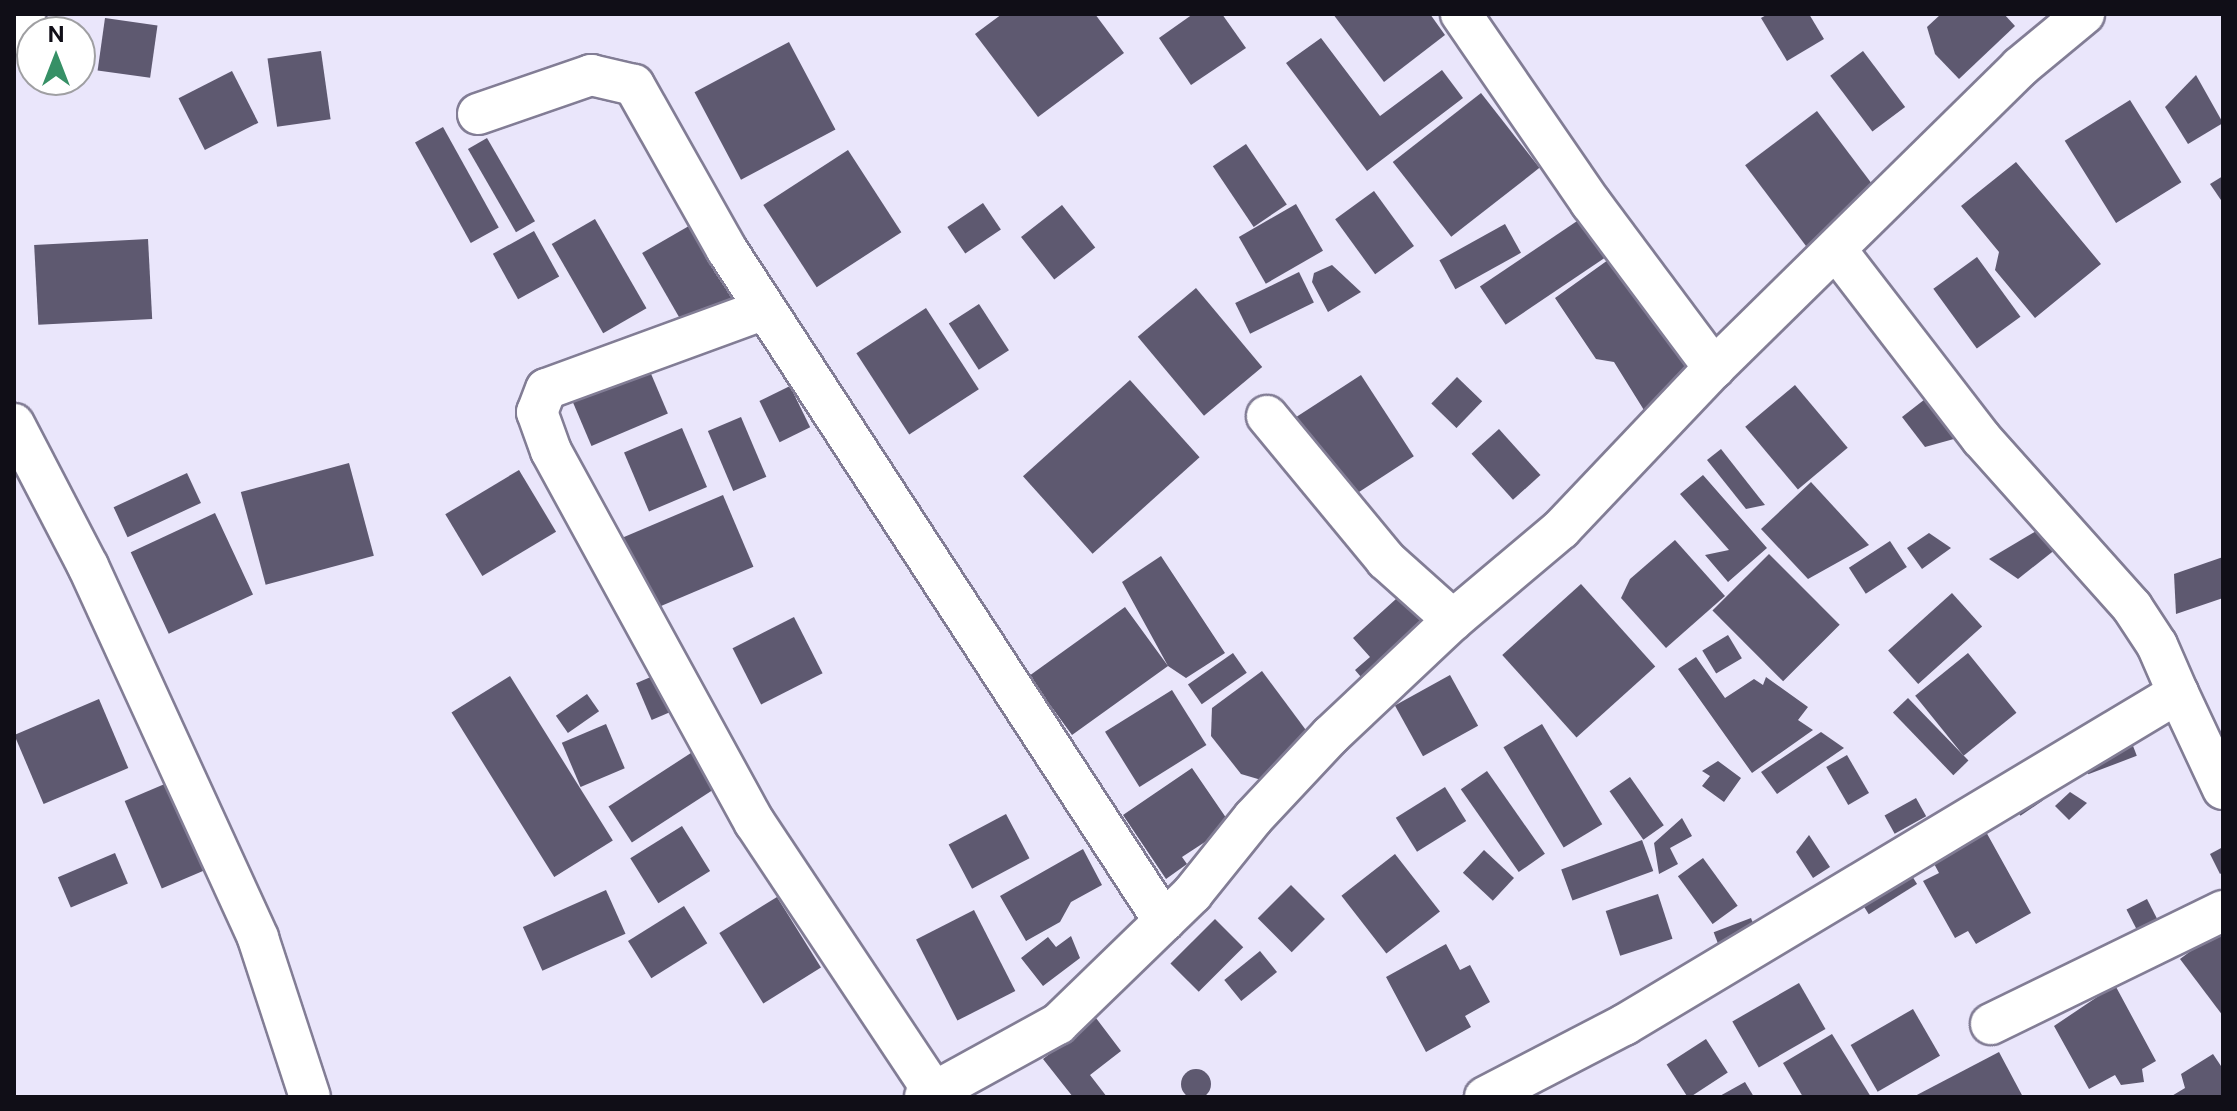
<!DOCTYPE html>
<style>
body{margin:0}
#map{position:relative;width:2237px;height:1111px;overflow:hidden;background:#eae6fb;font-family:"Public Sans",sans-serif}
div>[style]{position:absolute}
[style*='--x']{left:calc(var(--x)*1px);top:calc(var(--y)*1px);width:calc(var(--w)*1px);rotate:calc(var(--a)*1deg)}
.building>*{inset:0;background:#5e5970;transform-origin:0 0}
.round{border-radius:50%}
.roads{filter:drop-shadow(2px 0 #827d95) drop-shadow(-2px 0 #827d95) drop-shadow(0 2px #827d95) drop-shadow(0 -2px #827d95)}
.street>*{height:40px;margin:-20px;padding:0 20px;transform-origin:20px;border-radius:20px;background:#fff}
span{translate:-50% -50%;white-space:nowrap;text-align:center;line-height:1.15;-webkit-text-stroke:8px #fff;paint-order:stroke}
.frame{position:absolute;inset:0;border:16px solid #100e17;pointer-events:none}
.north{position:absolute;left:16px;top:16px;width:80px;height:80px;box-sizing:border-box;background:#fff;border:2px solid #9f9fa2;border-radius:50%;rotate:0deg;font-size:22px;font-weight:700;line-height:32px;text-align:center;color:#100e17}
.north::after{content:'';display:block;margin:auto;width:28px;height:36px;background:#369066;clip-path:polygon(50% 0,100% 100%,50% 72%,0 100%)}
</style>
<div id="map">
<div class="building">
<i style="clip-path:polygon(1002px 14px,1095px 14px,1124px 53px,1038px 117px,975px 34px)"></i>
<i style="clip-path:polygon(1193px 14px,1222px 14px,1246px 48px,1191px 85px,1159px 38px)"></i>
<i style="clip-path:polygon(1333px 14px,1430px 14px,1445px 35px,1384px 82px)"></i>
<i style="clip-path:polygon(1768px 14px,1809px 14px,1824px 39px,1787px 61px,1761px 18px)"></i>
<i style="clip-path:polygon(1941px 14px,2004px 14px,2015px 26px,1959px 79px,1935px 54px,1927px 27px)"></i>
<i style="left:105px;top:18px;width:53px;height:53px;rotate:8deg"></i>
<i style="clip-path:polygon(1321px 38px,1380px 116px,1442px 70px,1463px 98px,1367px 171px,1286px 63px)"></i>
<i style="left:789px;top:42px;width:99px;height:107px;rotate:62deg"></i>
<i style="left:321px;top:51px;width:69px;height:54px;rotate:82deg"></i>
<i style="left:1863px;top:51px;width:70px;height:41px;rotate:53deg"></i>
<i style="left:232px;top:71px;width:58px;height:60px;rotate:63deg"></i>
<i style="clip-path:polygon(2196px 75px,2223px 123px,2188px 144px,2165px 107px)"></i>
<i style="left:1481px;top:93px;width:95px;height:112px;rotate:52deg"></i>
<i style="left:2130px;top:100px;width:97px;height:77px;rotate:58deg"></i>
<i style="left:1817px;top:111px;width:103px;height:90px;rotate:53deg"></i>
<i style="left:443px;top:127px;width:115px;height:32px;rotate:61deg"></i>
<i style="left:487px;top:138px;width:96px;height:22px;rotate:60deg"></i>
<i style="left:1246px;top:144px;width:73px;height:40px;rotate:56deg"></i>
<i style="left:848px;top:150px;width:98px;height:101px;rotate:57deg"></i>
<i style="clip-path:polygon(2016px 162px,2101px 264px,2035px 318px,1995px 270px,1999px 252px,1961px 206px)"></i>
<i style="clip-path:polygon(2223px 176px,2223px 203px,2210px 184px)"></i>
<i style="left:1374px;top:191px;width:68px;height:48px;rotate:54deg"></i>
<i style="left:983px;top:203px;width:32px;height:43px;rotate:56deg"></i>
<i style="left:1296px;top:204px;width:54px;height:66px;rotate:60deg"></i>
<i style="left:1062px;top:205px;width:54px;height:52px;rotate:52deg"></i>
<i style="left:1586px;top:215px;width:46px;height:128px;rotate:56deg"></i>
<i style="left:595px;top:219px;width:103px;height:50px;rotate:60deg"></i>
<i style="left:701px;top:219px;width:83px;height:68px;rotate:60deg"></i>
<i style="left:1505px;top:224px;width:33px;height:75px;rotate:61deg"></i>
<i style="left:534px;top:231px;width:52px;height:47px;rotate:61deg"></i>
<i style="left:148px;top:239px;width:80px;height:114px;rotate:87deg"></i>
<i style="clip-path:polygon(1615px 255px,1698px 378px,1652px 423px,1614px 362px,1596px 359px,1555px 298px)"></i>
<i style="left:1977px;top:257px;width:74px;height:54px;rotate:54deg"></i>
<i style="clip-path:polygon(1332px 265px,1361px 292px,1328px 312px,1312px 282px,1314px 273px)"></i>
<i style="left:1299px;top:272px;width:34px;height:71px;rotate:64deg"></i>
<i style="left:1196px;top:288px;width:103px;height:76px;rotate:50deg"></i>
<i style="left:979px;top:304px;width:55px;height:36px;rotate:57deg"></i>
<i style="left:926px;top:308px;width:97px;height:83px;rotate:57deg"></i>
<i style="left:646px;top:362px;width:56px;height:83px;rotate:67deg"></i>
<i style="left:1361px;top:375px;width:97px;height:85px;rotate:57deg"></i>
<i style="left:1457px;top:377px;width:35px;height:37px;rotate:44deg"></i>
<i style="left:1130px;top:380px;width:104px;height:144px;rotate:48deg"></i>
<i style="left:1795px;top:385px;width:82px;height:65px;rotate:50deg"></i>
<i style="left:790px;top:386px;width:46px;height:34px;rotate:64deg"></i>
<i style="clip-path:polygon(1929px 396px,1961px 437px,1925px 447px,1902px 417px)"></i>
<i style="left:741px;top:417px;width:65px;height:36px;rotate:67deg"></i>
<i style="left:682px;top:428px;width:64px;height:63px;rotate:67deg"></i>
<i style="left:1499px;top:429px;width:62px;height:37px;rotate:48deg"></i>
<i style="clip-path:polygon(1721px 449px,1765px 505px,1746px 509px,1707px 460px)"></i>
<i style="left:349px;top:463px;width:96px;height:112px;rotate:75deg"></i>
<i style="left:519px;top:470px;width:72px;height:86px;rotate:59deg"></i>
<i style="left:187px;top:473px;width:33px;height:81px;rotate:65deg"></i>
<i style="clip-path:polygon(1703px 475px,1767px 548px,1728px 582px,1705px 555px,1729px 550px,1680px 494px)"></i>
<i style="clip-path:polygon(1811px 482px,1869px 545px,1808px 579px,1761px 529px)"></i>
<i style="left:723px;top:495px;width:78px;height:110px;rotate:67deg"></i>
<i style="left:215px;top:513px;width:90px;height:93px;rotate:65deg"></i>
<i style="clip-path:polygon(2038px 530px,2061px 545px,2018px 579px,1989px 559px)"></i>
<i style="clip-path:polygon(1929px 533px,1951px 548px,1922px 569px,1907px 548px)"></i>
<i style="clip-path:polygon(1675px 540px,1725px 596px,1666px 648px,1621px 598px,1630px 579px)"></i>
<i style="left:1890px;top:541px;width:31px;height:49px;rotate:57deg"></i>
<i style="left:1769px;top:554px;width:100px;height:80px;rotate:45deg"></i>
<i style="clip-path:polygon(1161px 556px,1225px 653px,1186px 678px,1168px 666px,1072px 735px,1029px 676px,1125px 607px,1168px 666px,1122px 582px)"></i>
<i style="clip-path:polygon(2223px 557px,2223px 598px,2176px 614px,2174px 574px)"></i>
<i style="left:1581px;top:584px;width:111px;height:106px;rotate:48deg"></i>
<i style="clip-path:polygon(1407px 589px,1436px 622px,1367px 684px,1355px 670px,1370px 657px,1353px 638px)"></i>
<i style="left:1952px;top:593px;width:45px;height:86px;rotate:48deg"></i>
<i style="left:794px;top:617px;width:63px;height:69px;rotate:63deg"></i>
<i style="left:1728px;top:635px;width:27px;height:30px;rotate:59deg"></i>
<i style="left:1233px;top:653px;width:24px;height:55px;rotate:55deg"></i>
<i style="left:1968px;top:653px;width:77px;height:68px;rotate:51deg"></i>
<i style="clip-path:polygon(1696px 657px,1725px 698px,1754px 679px,1763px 685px,1766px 677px,1808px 707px,1798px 720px,1813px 730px,1752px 773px,1678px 669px)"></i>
<i style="clip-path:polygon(1262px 671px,1317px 745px,1268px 782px,1241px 774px,1211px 736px,1212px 708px)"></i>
<i style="left:660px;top:673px;width:40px;height:26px;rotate:67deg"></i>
<i style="left:1450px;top:675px;width:58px;height:63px;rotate:61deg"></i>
<i style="left:510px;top:676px;width:194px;height:69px;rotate:58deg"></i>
<i style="left:1172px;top:690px;width:65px;height:79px;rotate:58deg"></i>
<i style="left:587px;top:694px;width:21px;height:38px;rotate:55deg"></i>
<i style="left:1908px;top:698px;width:87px;height:21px;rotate:46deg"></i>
<i style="left:99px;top:699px;width:75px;height:92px;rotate:67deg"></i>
<i style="left:606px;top:724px;width:48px;height:48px;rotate:67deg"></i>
<i style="left:1542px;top:724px;width:117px;height:45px;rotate:59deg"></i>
<i style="clip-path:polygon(1821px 732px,1844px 748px,1777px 794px,1761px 772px)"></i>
<i style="left:2130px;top:738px;width:19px;height:52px;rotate:69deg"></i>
<i style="left:694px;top:751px;width:43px;height:102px;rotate:57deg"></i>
<i style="left:1847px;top:755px;width:44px;height:24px;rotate:60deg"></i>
<i style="clip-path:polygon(1718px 761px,1741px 778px,1724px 802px,1702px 786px,1710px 776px,1702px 771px)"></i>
<i style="clip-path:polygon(1192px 768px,1231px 825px,1182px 857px,1187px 864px,1166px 879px,1123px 815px)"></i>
<i style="left:1487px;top:771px;width:101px;height:32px;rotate:55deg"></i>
<i style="left:1630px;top:777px;width:59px;height:25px;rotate:55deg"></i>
<i style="left:167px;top:783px;width:95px;height:46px;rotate:67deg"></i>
<i style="left:1445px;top:787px;width:40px;height:58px;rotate:58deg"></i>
<i style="left:2035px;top:789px;width:14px;height:27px;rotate:56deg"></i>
<i style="clip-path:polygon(2070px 792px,2087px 803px,2069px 820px,2055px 806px)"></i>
<i style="left:1916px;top:798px;width:21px;height:36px;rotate:61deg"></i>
<i style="left:1006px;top:814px;width:50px;height:65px;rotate:62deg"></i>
<i style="clip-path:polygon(1682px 818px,1692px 836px,1670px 848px,1678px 864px,1659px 874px,1654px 843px)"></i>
<i style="left:682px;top:826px;width:53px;height:61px;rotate:58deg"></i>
<i style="clip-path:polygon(1985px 830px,2031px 913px,1976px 944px,1968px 931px,1955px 938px,1923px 881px,1939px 873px,1932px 860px)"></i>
<i style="clip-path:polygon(1809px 835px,1830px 867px,1813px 878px,1796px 852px)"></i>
<i style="left:1642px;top:840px;width:33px;height:86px;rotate:70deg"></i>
<i style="clip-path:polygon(2223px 847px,2223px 872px,2220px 874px,2210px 854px)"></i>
<i style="clip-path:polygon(1083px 849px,1102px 885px,1071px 902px,1060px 922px,1026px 941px,1000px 896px)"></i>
<i style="left:1484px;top:850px;width:41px;height:31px;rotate:43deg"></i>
<i style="left:115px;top:853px;width:33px;height:62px;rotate:67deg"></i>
<i style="left:1395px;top:854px;width:73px;height:68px;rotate:52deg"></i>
<i style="left:1703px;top:858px;width:59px;height:31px;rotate:54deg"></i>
<i style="left:1907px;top:868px;width:19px;height:57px;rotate:58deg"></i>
<i style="left:1291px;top:885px;width:48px;height:47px;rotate:45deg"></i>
<i style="left:606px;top:890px;width:48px;height:91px;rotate:66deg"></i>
<i style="left:1658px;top:894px;width:47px;height:55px;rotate:72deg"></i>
<i style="left:777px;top:897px;width:83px;height:68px;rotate:58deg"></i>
<i style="left:2147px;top:899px;width:27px;height:23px;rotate:63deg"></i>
<i style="left:684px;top:906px;width:44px;height:66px;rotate:58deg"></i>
<i style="left:974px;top:910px;width:91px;height:65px;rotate:63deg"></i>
<i style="left:1751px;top:918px;width:17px;height:40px;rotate:69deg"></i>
<i style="left:1215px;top:919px;width:40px;height:63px;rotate:45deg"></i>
<i style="clip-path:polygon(2223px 927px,2223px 1016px,2180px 959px)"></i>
<i style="clip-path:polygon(1071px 936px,1080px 958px,1043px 986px,1021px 958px,1048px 937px,1056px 947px)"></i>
<i style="clip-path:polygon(1446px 944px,1460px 970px,1470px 965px,1490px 1002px,1465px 1016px,1471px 1027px,1426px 1052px,1386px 977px)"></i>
<i style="left:1260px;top:951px;width:27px;height:46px;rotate:51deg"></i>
<i style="left:1799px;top:983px;width:53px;height:77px;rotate:60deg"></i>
<i style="clip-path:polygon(2115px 985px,2156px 1061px,2142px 1069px,2144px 1082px,2121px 1085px,2115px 1075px,2089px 1089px,2054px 1026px)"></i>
<i style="left:1913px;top:1009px;width:54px;height:72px;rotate:60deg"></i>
<i style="clip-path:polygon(1096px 1018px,1121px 1051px,1090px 1075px,1107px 1097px,1073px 1097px,1043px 1059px)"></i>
<i style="clip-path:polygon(1832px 1034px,1871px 1097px,1803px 1097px,1783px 1063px)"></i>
<i style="left:1706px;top:1039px;width:40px;height:47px;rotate:57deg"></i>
<i style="clip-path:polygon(1999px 1052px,2023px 1097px,1913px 1097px)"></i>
<i style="clip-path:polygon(2213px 1054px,2223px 1069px,2223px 1097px,2170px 1097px,2185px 1088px,2181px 1074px)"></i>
<i class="round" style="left:1181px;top:1069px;width:30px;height:30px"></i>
<i style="clip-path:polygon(1745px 1082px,1754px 1097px,1718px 1097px)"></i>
</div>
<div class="roads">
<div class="street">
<i style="--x:1461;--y:14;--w:229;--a:55.5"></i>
<i style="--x:1591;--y:203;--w:206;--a:53.3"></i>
<i style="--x:14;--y:34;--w:23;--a:-61"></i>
<i style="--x:478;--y:114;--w:120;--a:-19"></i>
<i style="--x:591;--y:75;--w:44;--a:13.1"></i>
<i style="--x:634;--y:85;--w:189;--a:60.6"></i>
<i style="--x:727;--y:250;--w:801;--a:56.93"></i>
<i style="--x:1837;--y:251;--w:236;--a:52.4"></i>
<i style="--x:1981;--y:438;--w:227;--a:48.2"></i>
<i style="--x:2132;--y:607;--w:45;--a:56.7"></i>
<i style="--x:2157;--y:645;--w:52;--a:66.4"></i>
<i style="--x:765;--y:309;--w:233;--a:159.9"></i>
<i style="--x:546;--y:389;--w:25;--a:111"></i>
<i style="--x:537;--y:412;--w:41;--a:70.3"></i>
<i style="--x:551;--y:451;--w:424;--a:61.3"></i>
<i style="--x:755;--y:823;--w:323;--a:56.4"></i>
<i style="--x:1267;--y:416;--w:187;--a:50.4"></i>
<i style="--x:1386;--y:560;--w:90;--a:41.8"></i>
<i style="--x:14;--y:424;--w:160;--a:62.5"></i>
<i style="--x:88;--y:566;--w:409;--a:65.4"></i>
<i style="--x:258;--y:938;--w:167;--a:71.9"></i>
<i style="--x:1991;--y:1024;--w:258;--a:-26"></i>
<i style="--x:925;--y:1097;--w:152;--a:-28.8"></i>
<i style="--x:1058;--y:1024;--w:187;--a:-44.1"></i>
<i style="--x:1192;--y:894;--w:97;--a:-51.2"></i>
<i style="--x:1253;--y:818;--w:114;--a:-46.8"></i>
<i style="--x:1331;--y:735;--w:168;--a:-43.3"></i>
<i style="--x:1453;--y:620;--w:141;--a:-40.1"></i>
<i style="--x:1561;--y:529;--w:222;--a:-46.5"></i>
<i style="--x:1714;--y:368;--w:429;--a:-44.5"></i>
<i style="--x:2020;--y:67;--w:83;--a:-39.6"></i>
<i style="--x:1485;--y:1097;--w:157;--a:-27.4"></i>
<i style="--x:1624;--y:1025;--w:646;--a:-30.93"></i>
<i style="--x:2178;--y:693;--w:106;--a:64.9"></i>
</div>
</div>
<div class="frame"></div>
<div class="north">N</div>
</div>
